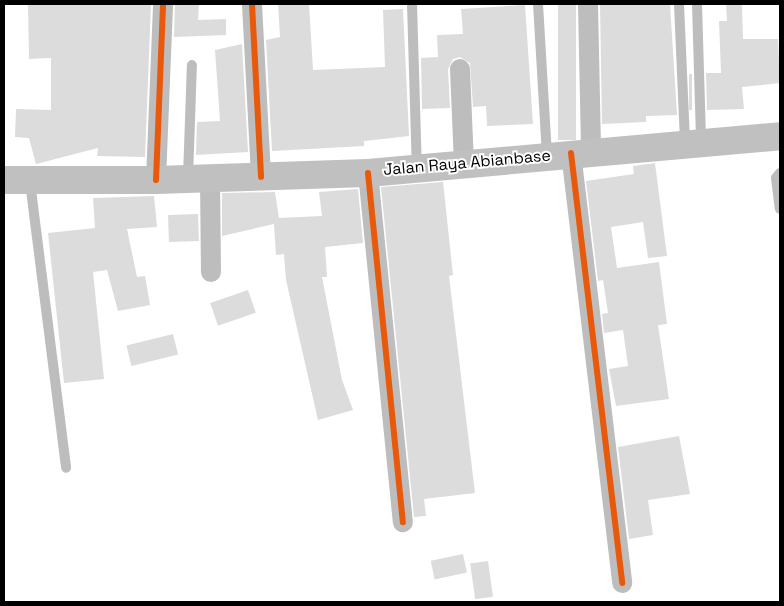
<!DOCTYPE html>
<style>
body{margin:0}
#map{position:relative;width:784px;height:606px;overflow:hidden;background:#fff;font-family:"Space Grotesk",sans-serif}
div>[style]{position:absolute}
[style*='--x']{left:calc(var(--x)*1px);top:calc(var(--y)*1px);width:calc(var(--w)*1px);rotate:calc(var(--a)*1deg)}
.building>*{inset:0;background:#dcdcdc;transform-origin:0 0}
.lane>*{height:10px;margin:-5px;padding:0 5px;transform-origin:5px;border-radius:5px;background:#bdbdbd}
.street>*{height:20px;margin:-10px;padding:0 10px;transform-origin:10px;border-radius:10px;background:#bdbdbd}
.secondary>*{height:28px;margin:-14px;padding:0 14px;transform-origin:14px;border-radius:14px;background:#c0c0c0}
.cycleway>*{height:6px;margin:-3px;padding:0 3px;transform-origin:3px;border-radius:3px;background:#e8590c}
span{translate:-50% -50%;white-space:nowrap;text-align:center;line-height:1.15;-webkit-text-stroke:4px #fff;paint-order:stroke}
.street-label{font-size:16px;color:#000}
.frame{position:absolute;inset:0;border:5px solid #000;pointer-events:none}
</style>
<div id="map">
<div class="building">
<i style="clip-path:polygon(28px 4px,151px 4px,145px 157px,97px 156px,98px 148px,36px 164px,29px 138px,15px 137px,16px 109px,51px 110px,51px 58px,29px 59px)"></i>
<i style="clip-path:polygon(175px 4px,199px 4px,198px 20px,226px 19px,226px 35px,174px 37px)"></i>
<i style="clip-path:polygon(278px 4px,309px 4px,313px 70px,385px 67px,383px 10px,403px 9px,409px 136px,364px 141px,364px 146px,272px 151px,266px 40px,280px 37px)"></i>
<i style="left:558px;top:4px;width:18px;height:136px"></i>
<i style="clip-path:polygon(600px 4px,670px 4px,677px 115px,646px 116px,646px 122px,602px 124px)"></i>
<i style="clip-path:polygon(726px 4px,742px 4px,743px 39px,778px 39px,780px 83px,742px 87px,744px 109px,707px 110px,706px 73px,721px 73px,719px 21px,727px 21px)"></i>
<i style="clip-path:polygon(525px 5px,533px 124px,487px 126px,486px 106px,473px 107px,470px 63px,460px 57px,453px 59px,448px 69px,450px 108px,422px 109px,421px 58px,438px 57px,437px 35px,463px 34px,461px 9px)"></i>
<i style="clip-path:polygon(242px 44px,248px 152px,196px 155px,197px 122px,220px 121px,215px 50px)"></i>
<i style="left:689px;top:74px;width:3px;height:36px"></i>
<i style="clip-path:polygon(655px 163px,667px 256px,648px 258px,643px 222px,611px 227px,617px 268px,659px 262px,667px 324px,658px 325px,669px 399px,616px 406px,609px 369px,628px 366px,623px 330px,604px 333px,602px 314px,608px 313px,603px 280px,598px 281px,586px 181px,634px 174px,633px 166px)"></i>
<i style="clip-path:polygon(443px 182px,453px 275px,449px 276px,475px 493px,424px 499px,426px 516px,414px 517px,381px 187px)"></i>
<i style="clip-path:polygon(358px 189px,363px 243px,325px 247px,327px 277px,322px 277px,342px 380px,353px 410px,318px 420px,286px 280px,284px 254px,276px 255px,274px 224px,222px 236px,222px 193px,275px 192px,279px 218px,322px 216px,319px 192px)"></i>
<i style="clip-path:polygon(154px 196px,157px 227px,127px 229px,137px 277px,145px 276px,150px 305px,118px 311px,107px 270px,93px 272px,104px 379px,64px 383px,48px 233px,95px 228px,93px 198px)"></i>
<i style="left:198px;top:214px;width:27px;height:30px;rotate:88deg"></i>
<i style="left:248px;top:290px;width:24px;height:40px;rotate:71deg"></i>
<i style="left:173px;top:334px;width:21px;height:48px;rotate:76deg"></i>
<i style="clip-path:polygon(679px 436px,690px 494px,648px 500px,653px 535px,629px 539px,618px 447px)"></i>
<i style="left:463px;top:554px;width:19px;height:33px;rotate:78deg"></i>
<i style="left:488px;top:561px;width:36px;height:18px;rotate:82deg"></i>
</div>
<div class="lane">
<i style="--x:412;--y:4;--w:164;--a:88.3"></i>
<i style="--x:538;--y:4;--w:151;--a:86.6"></i>
<i style="--x:679;--y:4;--w:139;--a:87.5"></i>
<i style="--x:697;--y:4;--w:138;--a:88.3"></i>
<i style="--x:780;--y:173;--w:6;--a:129"></i>
<i style="--x:776;--y:178;--w:31;--a:83"></i>
<i style="--x:188;--y:177;--w:112;--a:-88"></i>
<i style="--x:30;--y:182;--w:288;--a:82.8"></i>
</div>
<div class="street">
<i style="--x:252;--y:4;--w:173;--a:87"></i>
<i style="--x:588;--y:4;--w:148;--a:88.8"></i>
<i style="--x:460;--y:69;--w:96;--a:87.6"></i>
<i style="--x:571;--y:153;--w:433;--a:83.2"></i>
<i style="--x:368;--y:173;--w:351;--a:84.3"></i>
<i style="--x:210;--y:179;--w:93;--a:89.4"></i>
<i style="--x:156;--y:180;--w:176;--a:-87.7"></i>
</div>
<div class="secondary">
<i style="--x:4;--y:180;--w:152;--a:0"></i>
<i style="--x:156;--y:180;--w:212;--a:-1.9"></i>
<i style="--x:368;--y:173;--w:414;--a:-5.1"></i>
</div>
<div class="cycleway">
<i style="--x:252;--y:4;--w:173;--a:87"></i>
<i style="--x:571;--y:153;--w:433;--a:83.2"></i>
<i style="--x:368;--y:173;--w:351;--a:84.3"></i>
<i style="--x:156;--y:180;--w:176;--a:-87.7"></i>
</div>
<div class="street-label">
<span style="left:467px;top:163px;rotate:-5deg">Jalan Raya Abianbase</span>
</div>
<div class="frame"></div>
</div>
